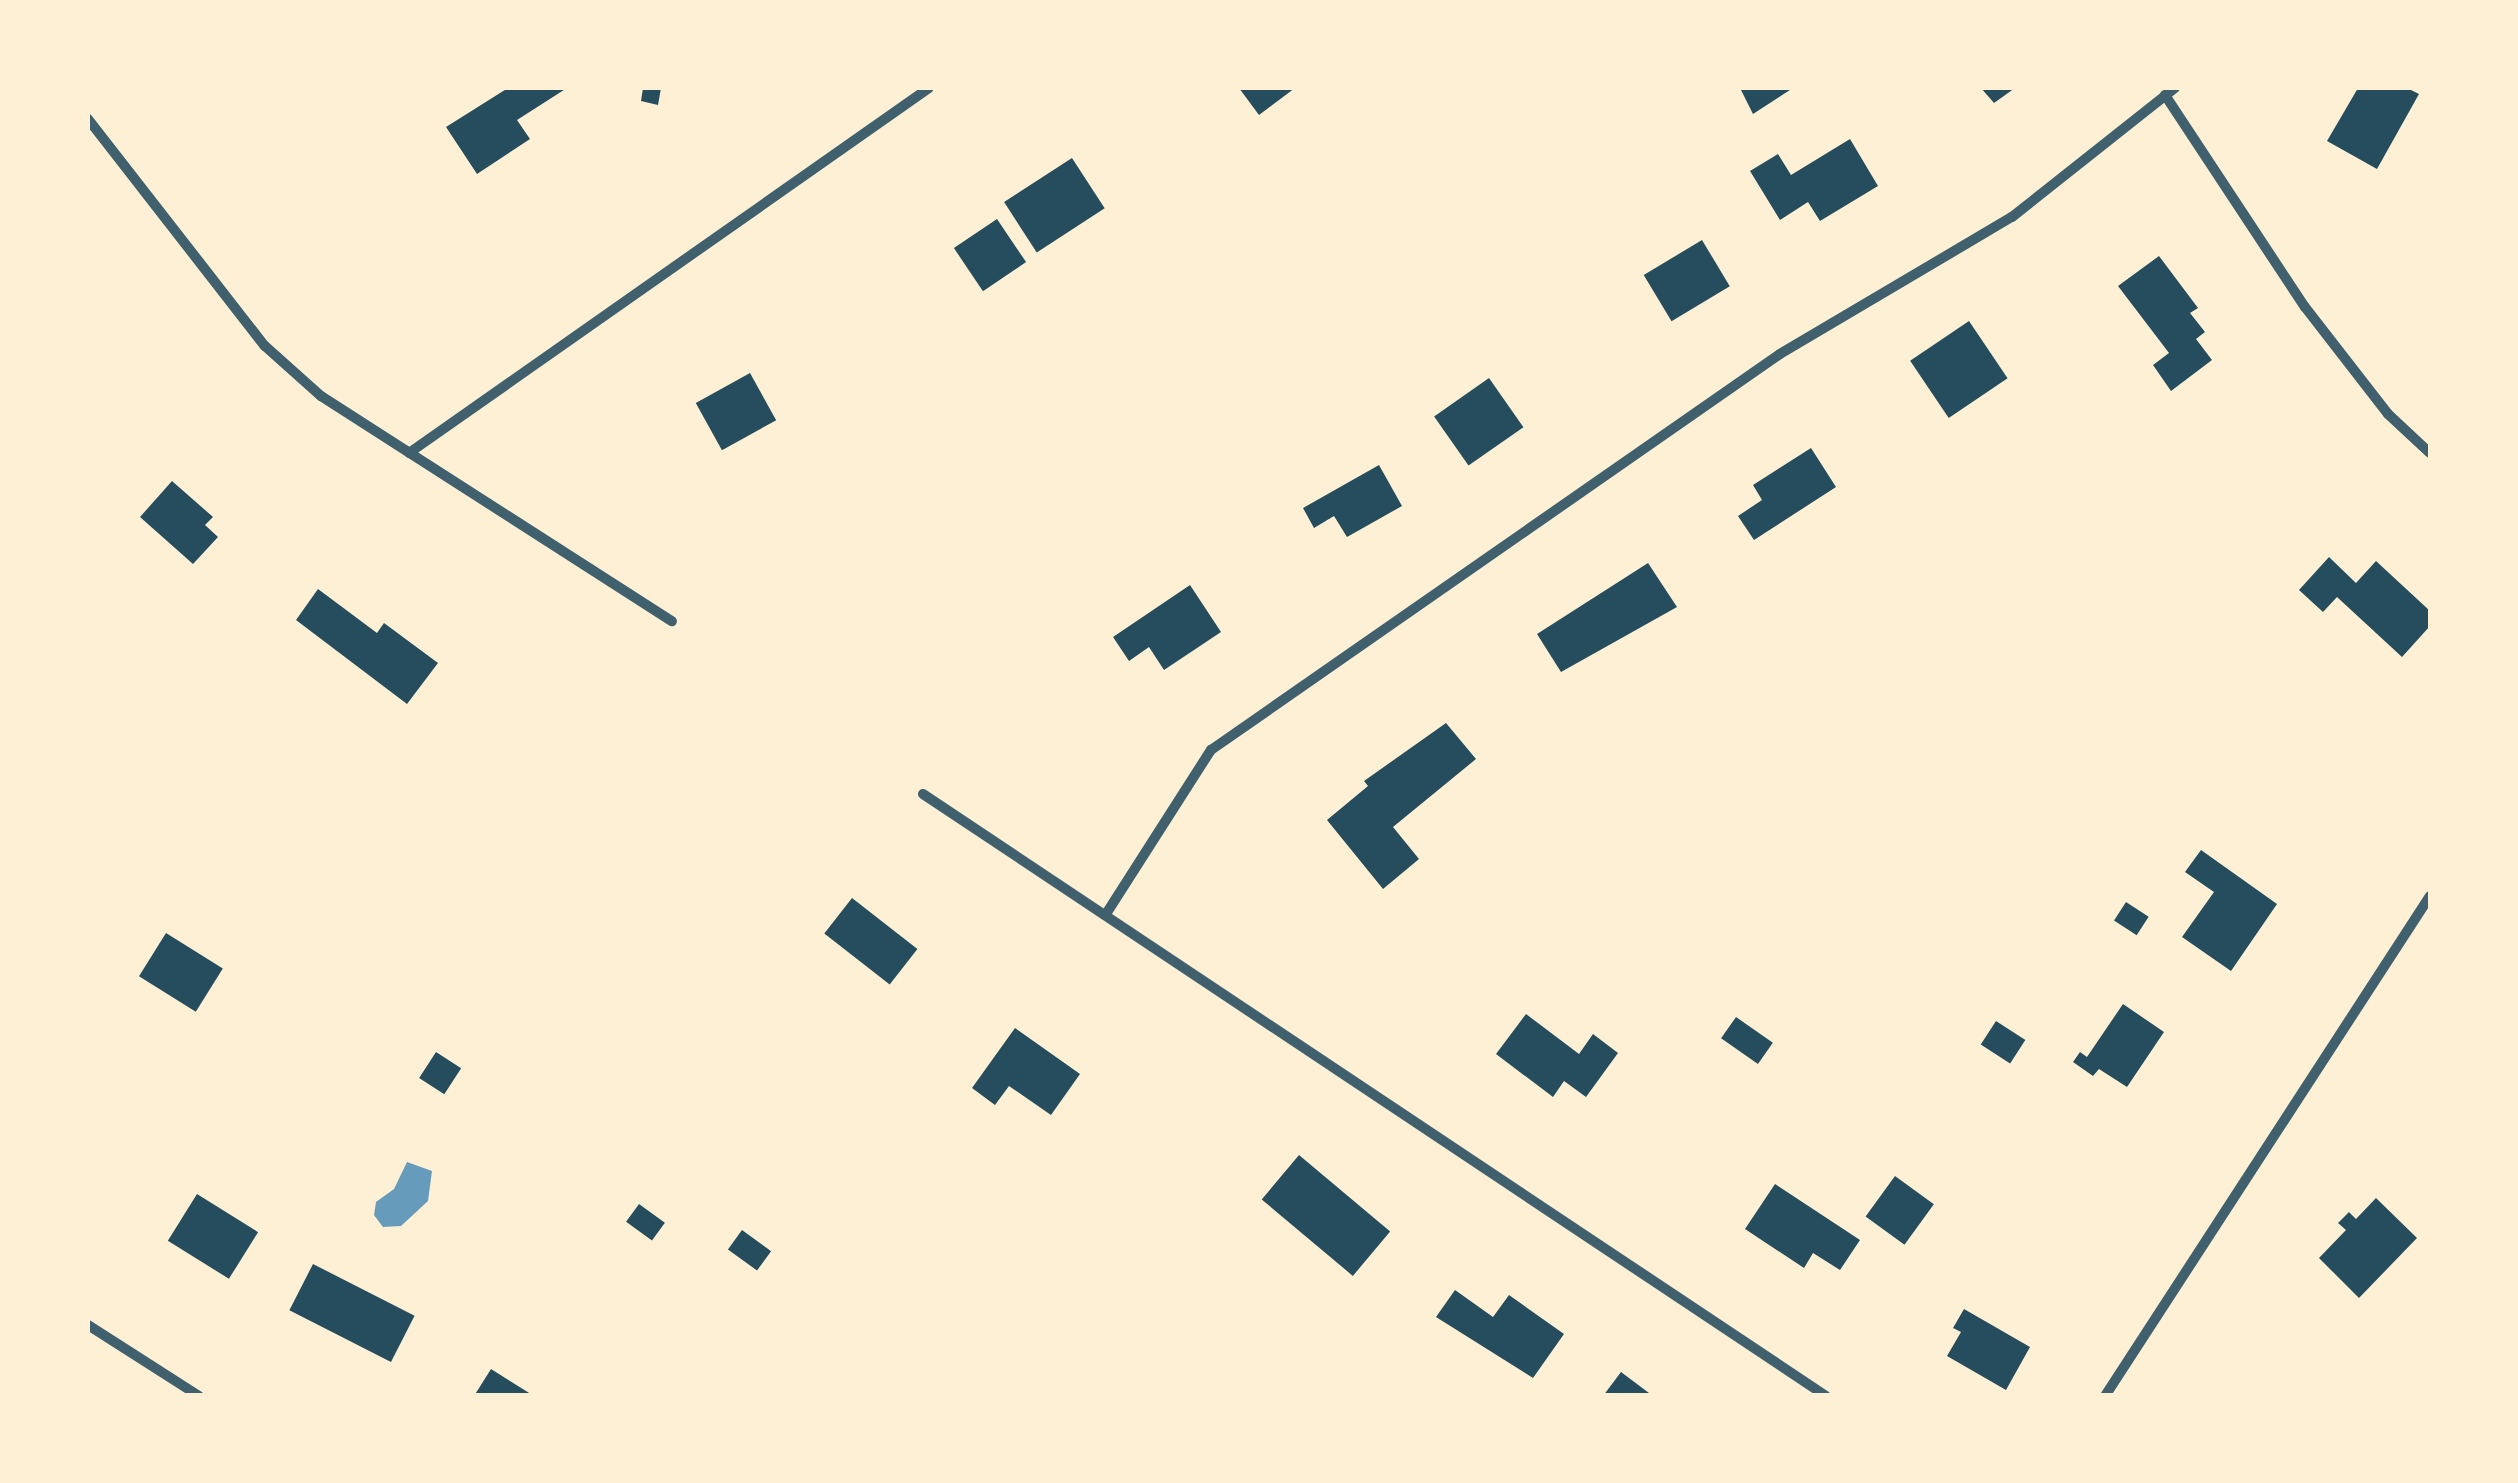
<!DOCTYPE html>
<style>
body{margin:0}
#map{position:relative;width:2518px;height:1483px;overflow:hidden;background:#fdf0d5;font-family:Signika,sans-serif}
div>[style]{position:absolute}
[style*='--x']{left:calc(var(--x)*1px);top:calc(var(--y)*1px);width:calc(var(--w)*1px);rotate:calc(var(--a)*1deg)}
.water>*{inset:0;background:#669bbc}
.building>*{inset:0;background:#264d5e;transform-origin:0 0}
.minor>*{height:10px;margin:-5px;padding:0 5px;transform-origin:5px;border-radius:5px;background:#3f606c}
span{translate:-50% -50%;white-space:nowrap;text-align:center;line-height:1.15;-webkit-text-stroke:10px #fdf0d5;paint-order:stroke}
.frame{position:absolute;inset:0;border:90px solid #fdf0d5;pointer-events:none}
</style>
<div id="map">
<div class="water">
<i style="clip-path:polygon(407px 1162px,432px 1171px,428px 1201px,401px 1226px,383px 1227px,374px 1215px,376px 1202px,394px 1189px)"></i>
</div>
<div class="building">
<i style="clip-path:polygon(508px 88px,567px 88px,517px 120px,530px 139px,477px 174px,446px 127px)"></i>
<i style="clip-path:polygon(643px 88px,661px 88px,658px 105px,641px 101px)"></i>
<i style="clip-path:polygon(1239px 88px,1295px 88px,1259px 115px)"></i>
<i style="clip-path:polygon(1740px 88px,1793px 88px,1753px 114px)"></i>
<i style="clip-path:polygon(1981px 88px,2015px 88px,1994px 103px)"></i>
<i style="clip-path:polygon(2358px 88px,2407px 88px,2419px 94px,2377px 169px,2327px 141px)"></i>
<i style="clip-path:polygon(1850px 139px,1878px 186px,1820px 221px,1808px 202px,1780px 220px,1750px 171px,1778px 154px,1791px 175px)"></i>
<i style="left:1072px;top:158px;width:60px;height:81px;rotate:57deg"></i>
<i style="left:997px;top:219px;width:52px;height:52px;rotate:56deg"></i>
<i style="left:1702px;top:240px;width:54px;height:68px;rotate:59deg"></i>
<i style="clip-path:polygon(2159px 256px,2198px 308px,2190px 313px,2205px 332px,2196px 339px,2212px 360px,2171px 391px,2153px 365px,2169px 353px,2118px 286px)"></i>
<i style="left:1969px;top:321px;width:69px;height:71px;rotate:56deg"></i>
<i style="left:750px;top:373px;width:54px;height:62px;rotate:61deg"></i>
<i style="left:1489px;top:378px;width:60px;height:67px;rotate:55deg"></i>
<i style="clip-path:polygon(1811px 448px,1836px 487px,1754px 540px,1738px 516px,1762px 500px,1753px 485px)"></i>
<i style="clip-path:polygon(1379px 465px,1402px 506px,1347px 537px,1334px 516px,1314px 528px,1303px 508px)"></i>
<i style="clip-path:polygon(172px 481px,213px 517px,205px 525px,218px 537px,193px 564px,140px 517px)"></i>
<i style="clip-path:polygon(2329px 557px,2356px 583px,2376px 561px,2430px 611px,2430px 626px,2402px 657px,2337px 597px,2323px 612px,2299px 590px)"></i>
<i style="clip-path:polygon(1648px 563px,1677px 607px,1561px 672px,1537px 634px)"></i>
<i style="clip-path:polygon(1190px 585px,1221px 632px,1164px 670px,1149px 647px,1129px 661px,1113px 637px)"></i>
<i style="clip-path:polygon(318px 589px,377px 633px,384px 623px,438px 663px,407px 704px,296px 620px)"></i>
<i style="clip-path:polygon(1446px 723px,1476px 759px,1393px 827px,1419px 859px,1383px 889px,1327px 820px,1368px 786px,1364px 781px)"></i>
<i style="clip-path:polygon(2201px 850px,2277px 904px,2231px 971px,2182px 937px,2214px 892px,2185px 872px)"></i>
<i style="left:852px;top:898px;width:83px;height:45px;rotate:38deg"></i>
<i style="left:2126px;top:902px;width:27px;height:22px;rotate:33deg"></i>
<i style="left:166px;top:933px;width:67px;height:51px;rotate:32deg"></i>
<i style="clip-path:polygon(2123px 1004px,2164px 1032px,2127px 1087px,2099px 1069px,2093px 1076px,2073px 1062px,2080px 1052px,2087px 1057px)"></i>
<i style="clip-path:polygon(1526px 1014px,1579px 1054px,1593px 1034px,1618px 1053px,1586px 1097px,1564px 1081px,1553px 1097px,1496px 1054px)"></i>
<i style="left:1736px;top:1017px;width:45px;height:26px;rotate:35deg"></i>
<i style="left:1996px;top:1021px;width:35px;height:28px;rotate:33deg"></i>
<i style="clip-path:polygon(1015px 1028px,1080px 1074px,1051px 1115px,1009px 1086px,995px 1105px,972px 1088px)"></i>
<i style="left:436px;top:1052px;width:30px;height:31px;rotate:33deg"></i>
<i style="left:1299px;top:1155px;width:119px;height:58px;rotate:40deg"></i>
<i style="left:1895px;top:1176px;width:48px;height:50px;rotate:36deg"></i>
<i style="clip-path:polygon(1775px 1184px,1860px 1240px,1840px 1270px,1813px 1253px,1804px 1268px,1745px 1229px)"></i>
<i style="left:197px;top:1194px;width:72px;height:55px;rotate:32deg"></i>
<i style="clip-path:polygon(2376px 1198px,2417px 1238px,2359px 1298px,2319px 1258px,2346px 1230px,2338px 1223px,2349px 1212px,2356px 1219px)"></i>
<i style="left:639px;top:1204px;width:32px;height:22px;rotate:36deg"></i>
<i style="left:742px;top:1230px;width:36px;height:24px;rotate:36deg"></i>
<i style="left:313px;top:1264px;width:114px;height:52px;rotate:27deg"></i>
<i style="clip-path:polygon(1455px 1290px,1493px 1317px,1509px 1295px,1564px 1334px,1533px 1378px,1436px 1317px)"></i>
<i style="clip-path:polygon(1964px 1309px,2030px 1347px,2006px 1390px,1947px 1356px,1961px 1332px,1953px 1328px)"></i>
<i style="clip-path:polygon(491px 1369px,534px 1396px,474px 1396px)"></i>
<i style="clip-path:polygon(1621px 1372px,1653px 1396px,1603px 1396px)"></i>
</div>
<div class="minor">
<i style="--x:2165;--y:95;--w:254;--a:56.6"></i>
<i style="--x:2305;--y:307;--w:135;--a:52.2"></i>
<i style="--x:2388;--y:414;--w:57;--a:42.9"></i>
<i style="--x:88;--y:119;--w:288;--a:52.1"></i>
<i style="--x:265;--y:346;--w:75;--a:41.8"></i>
<i style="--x:321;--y:396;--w:417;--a:32.7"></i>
<i style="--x:409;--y:453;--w:635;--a:-35.07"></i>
<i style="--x:923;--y:794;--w:1085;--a:33.69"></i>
<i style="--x:1106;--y:914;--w:195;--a:-57.4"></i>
<i style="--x:1211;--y:750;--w:693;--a:-34.84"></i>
<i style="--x:1780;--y:354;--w:269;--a:-30.6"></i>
<i style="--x:2012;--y:217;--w:208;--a:-38.4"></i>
<i style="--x:88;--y:1325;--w:132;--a:32.6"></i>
<i style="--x:2105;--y:1396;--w:596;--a:-56.98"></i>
</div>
<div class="frame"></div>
</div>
